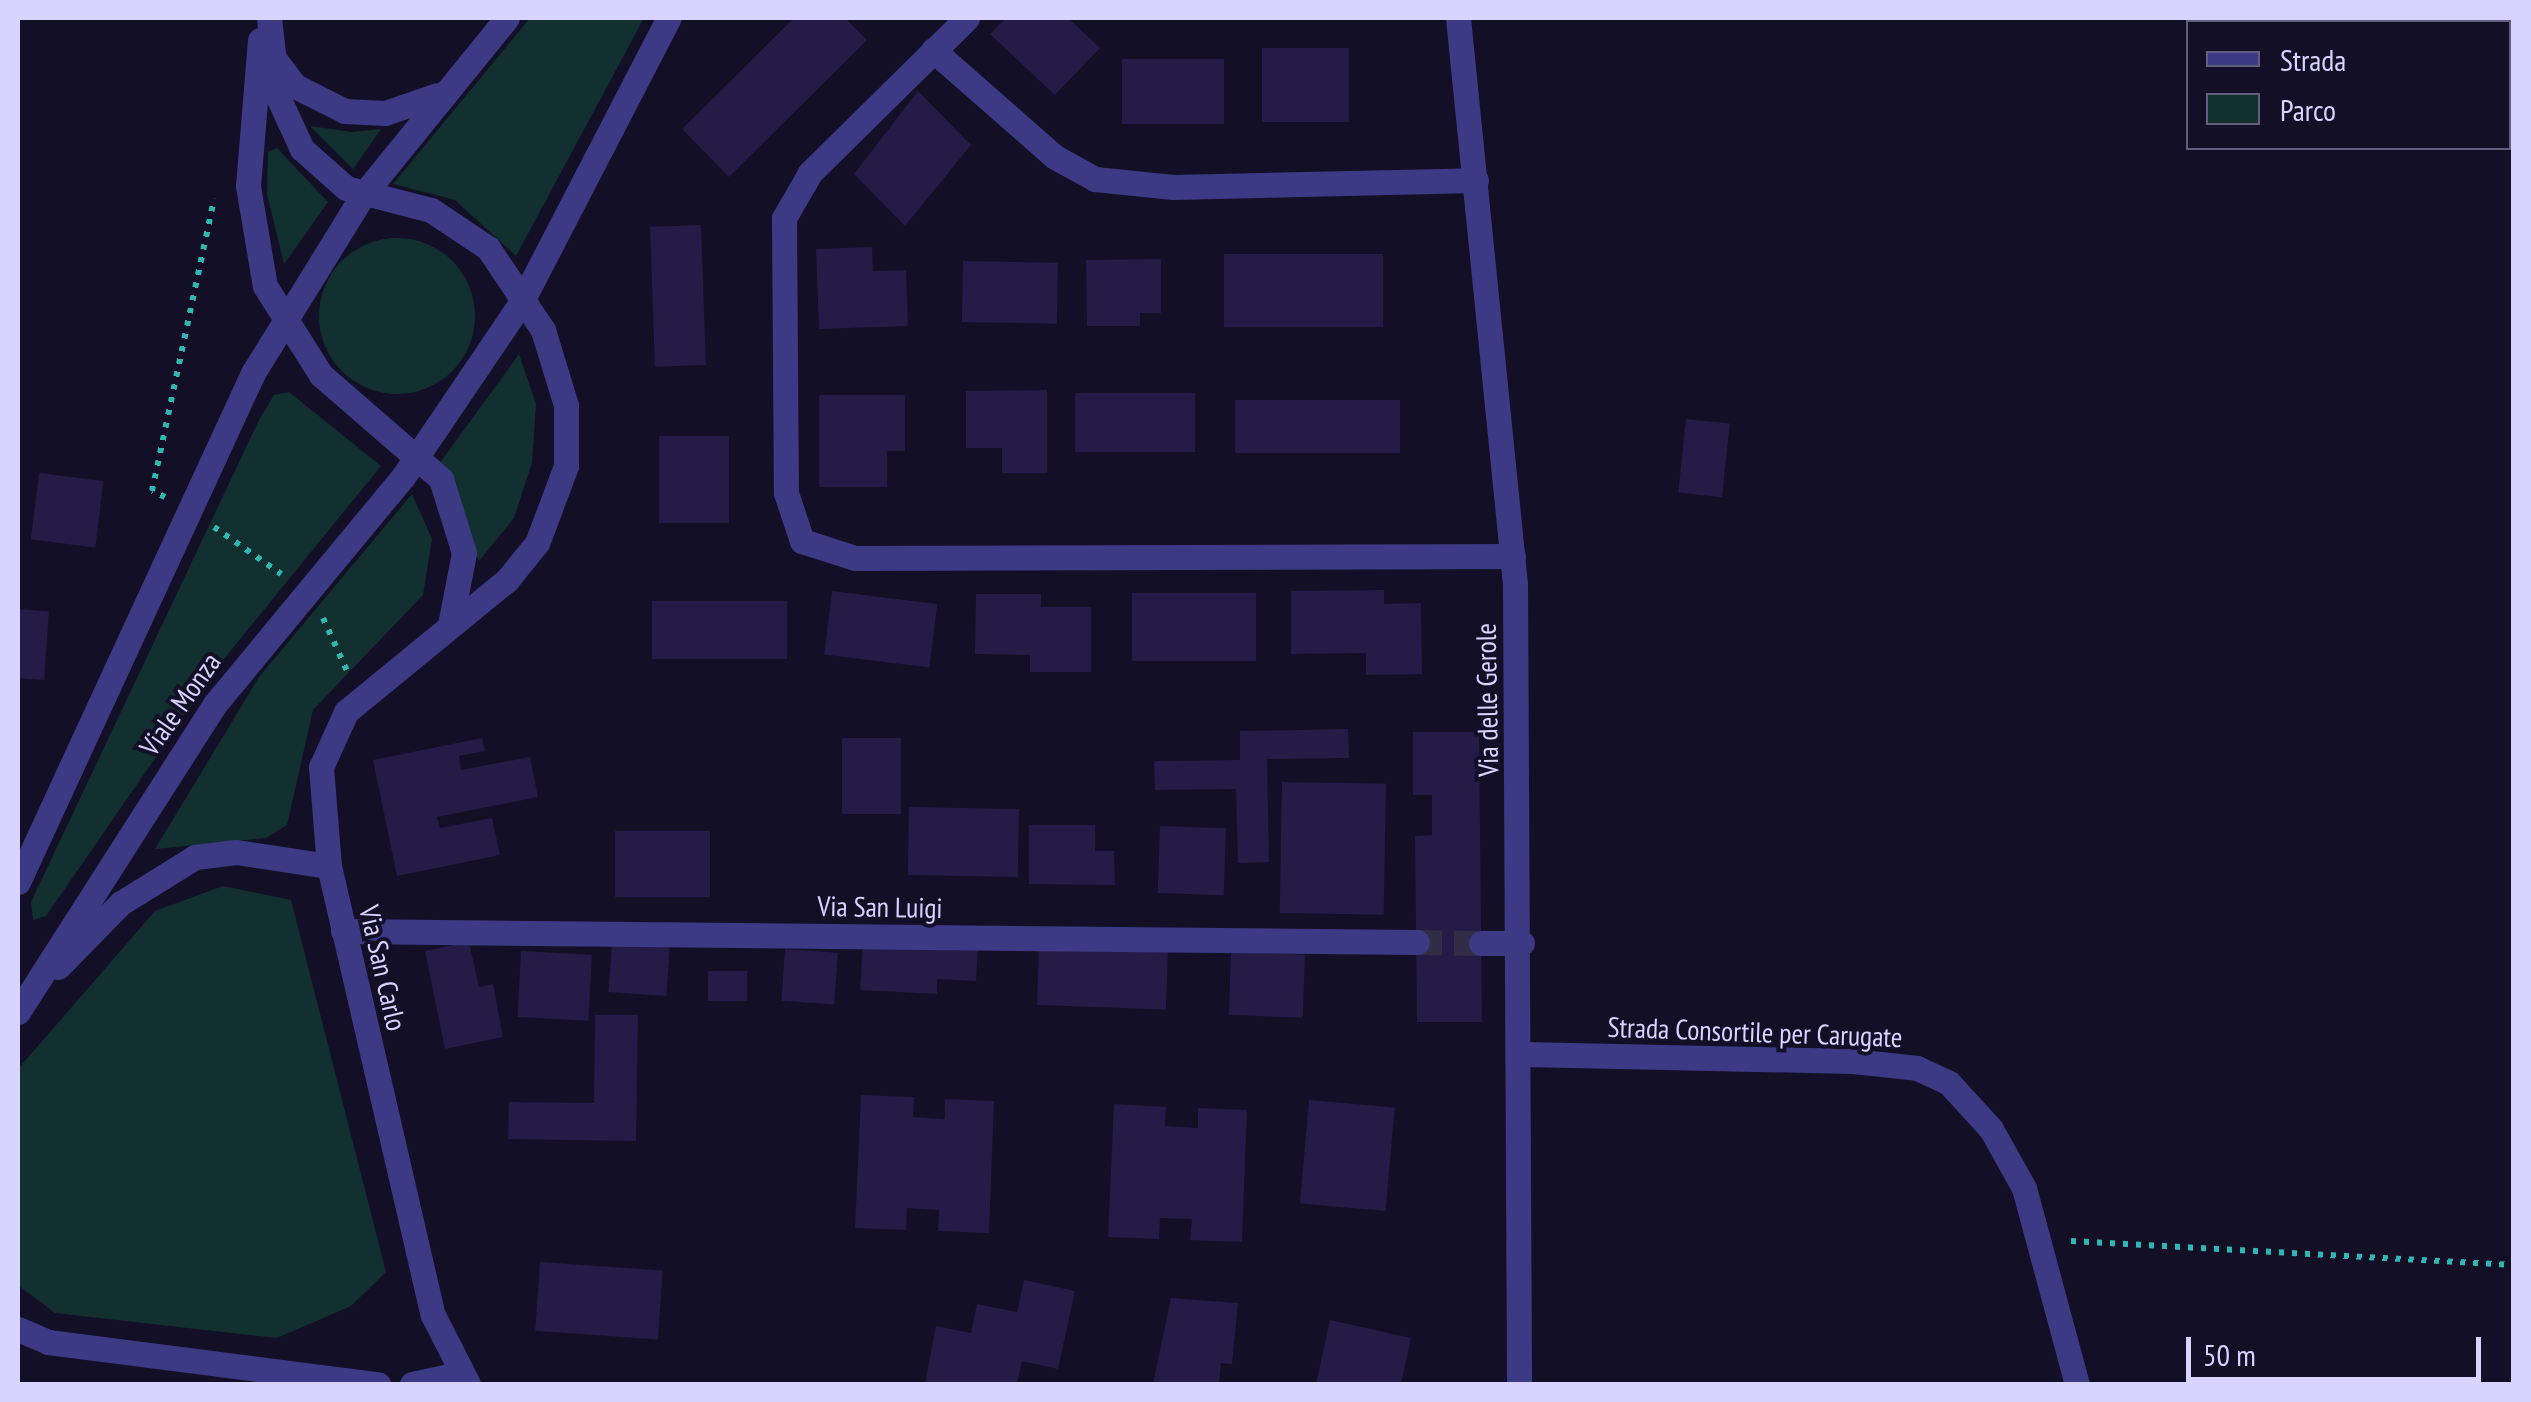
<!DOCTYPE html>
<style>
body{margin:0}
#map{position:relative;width:2531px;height:1402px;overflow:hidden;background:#130f26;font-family:"PT Sans Narrow",sans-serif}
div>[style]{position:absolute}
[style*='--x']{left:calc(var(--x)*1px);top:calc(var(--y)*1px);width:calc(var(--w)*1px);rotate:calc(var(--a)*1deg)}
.green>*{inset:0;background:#12302f}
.round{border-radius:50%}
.building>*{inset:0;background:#241b47;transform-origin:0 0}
.street-tunnel>*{height:25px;margin-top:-12.5px;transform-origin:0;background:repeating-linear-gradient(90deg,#312d47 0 25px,transparent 0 37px)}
.path>*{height:6px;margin-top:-3px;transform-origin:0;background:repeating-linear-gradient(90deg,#2fb8b0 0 5px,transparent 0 13px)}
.street>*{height:25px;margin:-12.5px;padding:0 12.5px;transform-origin:12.5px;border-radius:12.5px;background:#3d3a85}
span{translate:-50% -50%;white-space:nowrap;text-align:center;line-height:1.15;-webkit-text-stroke:8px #130f26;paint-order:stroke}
.street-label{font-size:28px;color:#d9d4ff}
.frame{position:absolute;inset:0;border:20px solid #d9d4ff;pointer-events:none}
.legend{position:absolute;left:2186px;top:20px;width:325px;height:130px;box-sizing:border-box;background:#130f26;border:2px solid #625e7d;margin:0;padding:12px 18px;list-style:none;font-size:30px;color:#d9d4ff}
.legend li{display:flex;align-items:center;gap:20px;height:50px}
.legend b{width:50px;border:2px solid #625e7d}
.scale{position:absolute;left:2186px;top:1337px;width:295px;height:45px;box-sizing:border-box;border:5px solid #d9d4ff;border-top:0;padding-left:12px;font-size:30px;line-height:35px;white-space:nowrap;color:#d9d4ff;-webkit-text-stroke:8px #130f26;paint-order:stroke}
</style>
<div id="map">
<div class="green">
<i style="clip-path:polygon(530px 18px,644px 18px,516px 256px,455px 200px,393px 184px)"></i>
<i style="clip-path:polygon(310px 126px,352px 132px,381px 129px,353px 169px)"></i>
<i style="clip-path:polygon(277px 148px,328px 202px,284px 264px,267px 194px,268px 152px)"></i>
<i class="round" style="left:319px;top:238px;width:156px;height:156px"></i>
<i style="clip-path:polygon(519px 354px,536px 404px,532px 463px,514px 518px,479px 561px,439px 464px)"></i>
<i style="clip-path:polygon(289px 392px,381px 466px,223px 660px,46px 916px,33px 920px,31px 902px,259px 420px,274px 395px)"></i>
<i style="clip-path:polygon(412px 494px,432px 539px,423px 595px,313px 710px,287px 825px,266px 838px,155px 849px,259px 677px)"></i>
<i style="clip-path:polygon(223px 886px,291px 900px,386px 1272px,351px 1306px,277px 1338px,55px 1313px,18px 1285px,18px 1069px,155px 911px)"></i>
</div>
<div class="building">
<i style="clip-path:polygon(794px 18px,845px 18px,867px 40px,729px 177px,682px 129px)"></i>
<i style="clip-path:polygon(1006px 18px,1068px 18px,1100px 48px,1055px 95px,990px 34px)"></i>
<i style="left:1262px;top:48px;width:87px;height:74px"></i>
<i style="left:1224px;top:59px;width:65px;height:102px;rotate:90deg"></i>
<i style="clip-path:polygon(918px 91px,971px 145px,905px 226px,854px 174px)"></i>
<i style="left:701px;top:225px;width:140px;height:51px;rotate:88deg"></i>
<i style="clip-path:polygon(872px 247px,873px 271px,906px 270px,908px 326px,819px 329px,816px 249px)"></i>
<i style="left:1383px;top:254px;width:73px;height:159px;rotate:90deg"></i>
<i style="clip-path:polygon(1161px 259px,1161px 313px,1140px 313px,1140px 326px,1087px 326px,1086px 260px)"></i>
<i style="left:963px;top:261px;width:95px;height:61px;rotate:1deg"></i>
<i style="clip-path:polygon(1047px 390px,1047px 473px,1002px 473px,1002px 448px,966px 448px,966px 391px)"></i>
<i style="left:1075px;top:393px;width:120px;height:59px"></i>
<i style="clip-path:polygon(819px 395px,905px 395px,905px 451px,887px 451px,887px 487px,819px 487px)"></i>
<i style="left:1235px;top:400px;width:165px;height:53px"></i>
<i style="left:1686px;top:419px;width:44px;height:74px;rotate:6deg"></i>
<i style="left:659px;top:436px;width:70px;height:87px"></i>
<i style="left:39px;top:473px;width:65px;height:67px;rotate:7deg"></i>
<i style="clip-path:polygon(1384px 590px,1384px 604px,1421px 603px,1422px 674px,1366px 675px,1366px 653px,1291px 654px,1291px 591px)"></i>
<i style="left:832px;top:591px;width:106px;height:64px;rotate:7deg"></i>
<i style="left:1132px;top:593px;width:124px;height:68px"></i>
<i style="clip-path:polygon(976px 594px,1041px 594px,1041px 607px,1091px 607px,1091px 672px,1030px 672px,1030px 655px,975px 654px)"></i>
<i style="left:652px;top:601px;width:135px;height:58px"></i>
<i style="left:18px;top:609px;width:31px;height:69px;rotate:4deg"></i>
<i style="clip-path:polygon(1348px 729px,1349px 758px,1267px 759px,1269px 862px,1238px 863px,1236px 789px,1155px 790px,1154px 761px,1240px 760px,1240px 731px)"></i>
<i style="clip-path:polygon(1413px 732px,1479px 732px,1482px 1022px,1417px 1022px,1415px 836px,1432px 835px,1432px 795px,1413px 795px)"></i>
<i style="clip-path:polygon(482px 738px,485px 751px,459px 756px,461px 770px,530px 757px,538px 797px,437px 817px,440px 828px,492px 818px,500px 855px,397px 876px,373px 760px)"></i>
<i style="left:842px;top:738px;width:59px;height:76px"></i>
<i style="left:1282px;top:782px;width:104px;height:131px;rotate:1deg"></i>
<i style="left:909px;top:807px;width:110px;height:68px;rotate:1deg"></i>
<i style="clip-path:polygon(1029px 825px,1095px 825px,1095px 851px,1114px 851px,1115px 885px,1029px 884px)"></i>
<i style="left:1160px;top:826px;width:66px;height:67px;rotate:2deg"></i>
<i style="left:615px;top:831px;width:95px;height:66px"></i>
<i style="clip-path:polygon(469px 942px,479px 987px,493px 984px,503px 1037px,445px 1049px,425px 951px)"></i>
<i style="left:612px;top:942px;width:58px;height:50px;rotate:4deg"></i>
<i style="clip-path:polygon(863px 942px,978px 947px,976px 981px,937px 979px,937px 994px,860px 990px)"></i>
<i style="left:1039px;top:947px;width:129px;height:58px;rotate:2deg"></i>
<i style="left:785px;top:949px;width:53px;height:52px;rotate:4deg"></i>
<i style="left:521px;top:951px;width:71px;height:66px;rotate:3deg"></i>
<i style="left:1231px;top:952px;width:74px;height:63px;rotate:2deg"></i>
<i style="left:708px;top:971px;width:39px;height:30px"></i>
<i style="clip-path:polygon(595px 1015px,638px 1015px,636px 1141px,508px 1139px,509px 1102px,594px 1103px)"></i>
<i style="clip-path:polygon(861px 1095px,914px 1097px,913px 1117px,945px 1119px,945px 1099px,994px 1101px,989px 1233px,938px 1231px,939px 1210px,907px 1208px,906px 1230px,855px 1228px)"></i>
<i style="left:1309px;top:1100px;width:86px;height:104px;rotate:5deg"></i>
<i style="clip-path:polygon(1114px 1104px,1166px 1107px,1165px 1126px,1198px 1128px,1198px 1108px,1247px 1110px,1242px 1242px,1190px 1240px,1192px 1219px,1160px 1218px,1159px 1239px,1108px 1237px)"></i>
<i style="left:540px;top:1262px;width:123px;height:69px;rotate:4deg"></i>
<i style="clip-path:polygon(1024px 1280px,1075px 1291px,1058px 1369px,1022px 1361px,1017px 1384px,925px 1384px,936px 1326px,971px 1333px,977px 1304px,1017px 1312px)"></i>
<i style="clip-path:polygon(1171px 1298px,1238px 1303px,1232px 1364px,1221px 1363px,1219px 1384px,1153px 1384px)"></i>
<i style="clip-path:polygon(1330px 1320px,1411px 1338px,1401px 1384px,1316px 1384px)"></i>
</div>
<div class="street-tunnel">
<i style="--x:1417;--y:942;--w:64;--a:0.9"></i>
</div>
<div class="path">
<i style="--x:165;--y:497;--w:14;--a:-155"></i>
<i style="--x:152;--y:491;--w:299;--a:-78"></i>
<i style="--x:214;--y:527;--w:82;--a:35"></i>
<i style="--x:323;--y:618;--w:58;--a:65.6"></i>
<i style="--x:2071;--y:1241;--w:444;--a:3.1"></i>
</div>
<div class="street">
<i style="--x:269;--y:18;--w:80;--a:83.5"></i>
<i style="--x:278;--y:97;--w:57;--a:65.2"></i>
<i style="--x:302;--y:149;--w:59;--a:41.6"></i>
<i style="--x:346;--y:188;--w:88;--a:14.5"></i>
<i style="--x:431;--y:210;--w:69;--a:33.7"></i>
<i style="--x:488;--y:248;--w:99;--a:56.1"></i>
<i style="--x:543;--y:330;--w:78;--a:73"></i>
<i style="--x:566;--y:405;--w:61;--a:90"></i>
<i style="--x:566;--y:466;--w:82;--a:110.6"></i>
<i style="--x:537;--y:543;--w:48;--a:129"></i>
<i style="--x:507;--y:580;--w:208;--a:140.7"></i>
<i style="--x:346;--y:712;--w:60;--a:114.4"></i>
<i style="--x:321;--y:767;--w:99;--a:85.4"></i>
<i style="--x:329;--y:866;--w:461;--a:77"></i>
<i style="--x:433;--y:1315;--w:77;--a:63.1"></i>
<i style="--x:967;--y:18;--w:221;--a:135.4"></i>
<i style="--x:810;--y:173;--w:52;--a:120"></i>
<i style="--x:784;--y:218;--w:275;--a:89.6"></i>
<i style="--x:786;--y:493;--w:51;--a:71.6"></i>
<i style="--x:802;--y:541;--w:56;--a:17.8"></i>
<i style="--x:855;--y:558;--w:658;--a:-0.17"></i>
<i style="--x:1458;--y:18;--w:569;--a:84.25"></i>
<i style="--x:1515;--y:584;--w:800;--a:89.71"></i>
<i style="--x:260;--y:40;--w:146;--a:94.7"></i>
<i style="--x:248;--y:186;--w:101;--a:80.4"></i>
<i style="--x:265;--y:286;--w:105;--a:57.8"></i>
<i style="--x:321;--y:375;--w:159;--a:40.9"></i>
<i style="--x:441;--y:479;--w:77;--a:72.7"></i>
<i style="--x:464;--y:553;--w:68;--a:101"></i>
<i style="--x:933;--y:50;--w:162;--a:41.3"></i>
<i style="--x:1055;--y:157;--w:46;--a:28.8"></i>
<i style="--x:1095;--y:179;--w:78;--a:5.9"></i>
<i style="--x:1173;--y:187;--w:303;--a:-1.3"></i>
<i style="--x:276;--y:61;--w:31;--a:53"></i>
<i style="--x:295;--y:86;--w:56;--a:26.6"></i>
<i style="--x:345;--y:111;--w:40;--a:2.9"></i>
<i style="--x:385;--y:113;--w:56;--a:-18.8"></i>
<i style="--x:18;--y:882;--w:561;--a:-65.22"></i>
<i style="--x:253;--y:373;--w:209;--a:-58.3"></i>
<i style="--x:363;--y:195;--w:228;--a:-50.9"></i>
<i style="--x:343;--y:931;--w:1074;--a:0.59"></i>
<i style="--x:1481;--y:943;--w:41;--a:0"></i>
<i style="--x:58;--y:967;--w:90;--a:-45.5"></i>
<i style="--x:121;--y:903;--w:87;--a:-31.9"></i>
<i style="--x:195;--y:857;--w:41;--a:-7"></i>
<i style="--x:236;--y:852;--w:94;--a:8.6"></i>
<i style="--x:18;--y:1012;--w:366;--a:-57.4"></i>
<i style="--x:215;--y:704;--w:295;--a:-50.4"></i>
<i style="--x:403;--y:477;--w:212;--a:-55.9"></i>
<i style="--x:522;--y:301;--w:319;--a:-62.6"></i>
<i style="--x:1522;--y:1054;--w:331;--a:1.2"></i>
<i style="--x:1853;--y:1061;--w:64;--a:6.2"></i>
<i style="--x:1917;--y:1068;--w:35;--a:25"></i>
<i style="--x:1949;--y:1083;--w:62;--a:47.6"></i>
<i style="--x:1991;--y:1129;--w:68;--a:60.8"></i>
<i style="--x:2024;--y:1188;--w:203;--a:74.9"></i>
<i style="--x:18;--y:1329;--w:33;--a:23"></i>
<i style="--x:48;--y:1342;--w:333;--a:7.3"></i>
<i style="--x:412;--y:1384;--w:48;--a:-12"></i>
</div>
<div class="street-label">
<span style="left:1487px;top:700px;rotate:-91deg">Via delle Gerole</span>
<span style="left:180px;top:704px;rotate:-55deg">Viale Monza</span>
<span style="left:880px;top:907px;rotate:1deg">Via San Luigi</span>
<span style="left:383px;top:968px;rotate:77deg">Via San Carlo</span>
<span style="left:1755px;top:1032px;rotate:2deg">Strada Consortile per Carugate</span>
</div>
<div class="frame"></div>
<ul class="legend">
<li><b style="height:12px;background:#3d3a85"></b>Strada</li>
<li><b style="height:28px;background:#12302f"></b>Parco</li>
</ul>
<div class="scale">50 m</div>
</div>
